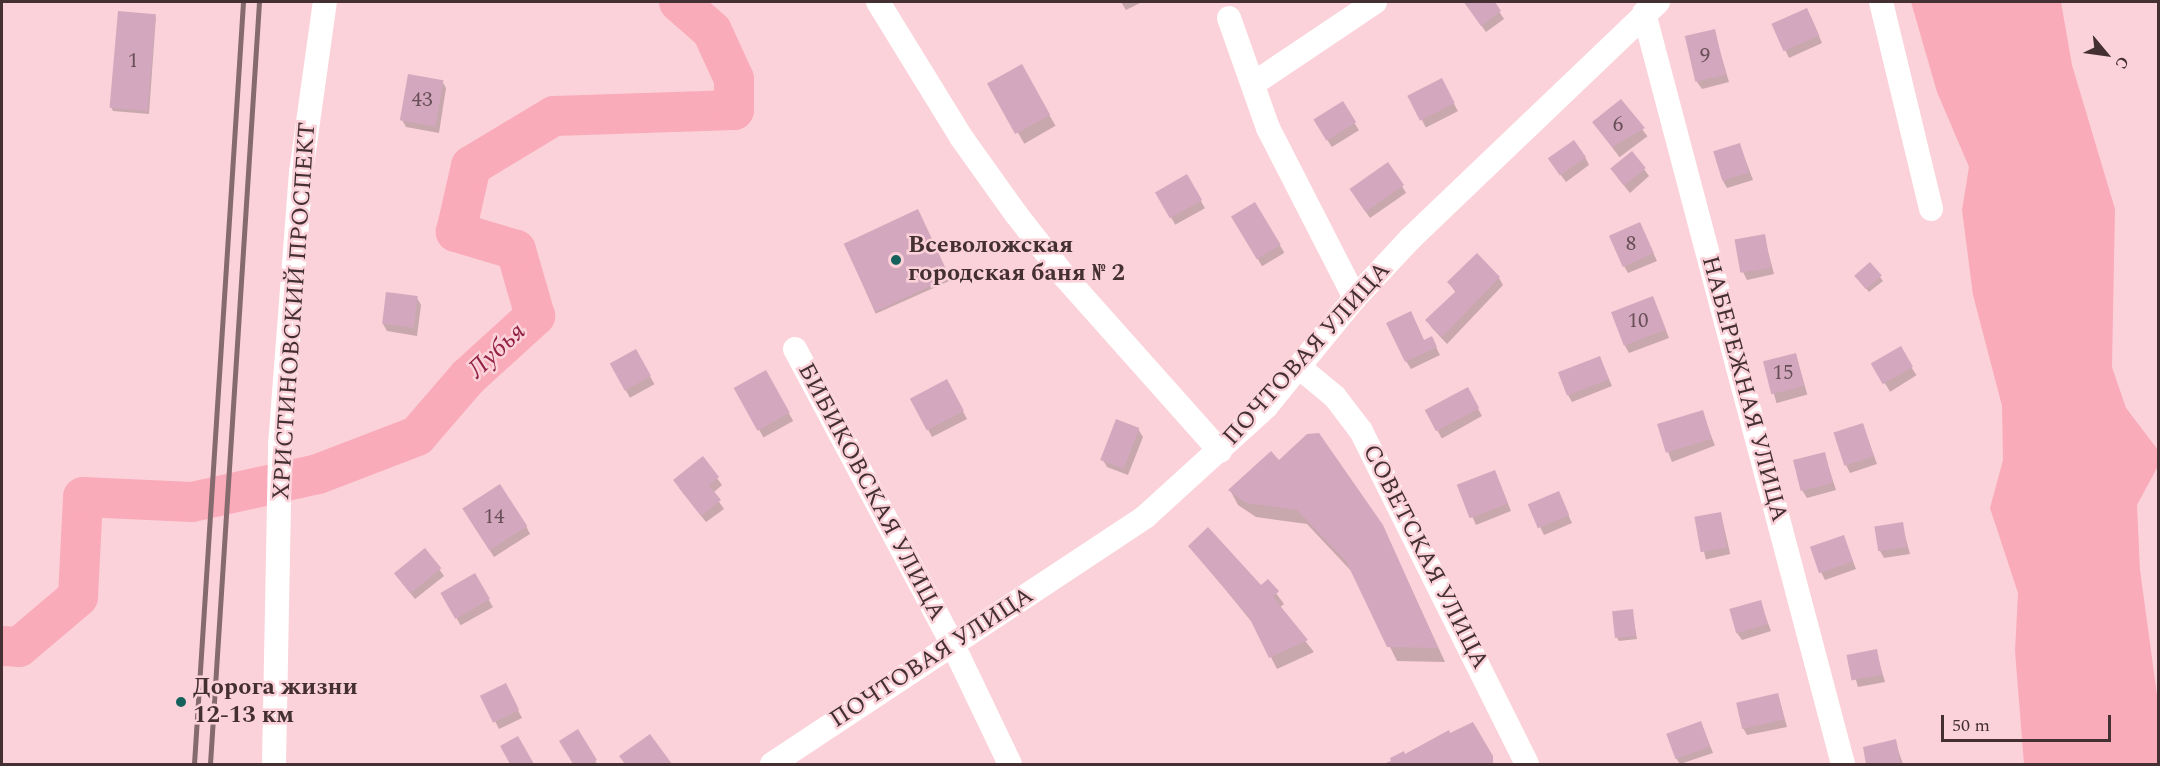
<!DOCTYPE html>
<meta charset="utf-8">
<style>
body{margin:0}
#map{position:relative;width:2160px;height:766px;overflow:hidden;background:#fbd2d9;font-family:Spectral,serif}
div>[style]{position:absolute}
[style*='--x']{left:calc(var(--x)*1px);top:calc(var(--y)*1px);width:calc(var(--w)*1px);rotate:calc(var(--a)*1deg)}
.water>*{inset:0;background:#faabba}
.shadow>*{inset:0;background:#0003;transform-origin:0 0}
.river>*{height:40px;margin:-20px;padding:0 20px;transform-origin:20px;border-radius:20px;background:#faabba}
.building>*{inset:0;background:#d3a8be;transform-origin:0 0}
.minor>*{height:24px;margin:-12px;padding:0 12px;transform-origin:12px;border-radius:12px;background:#fff}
.rail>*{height:4.5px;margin:-2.25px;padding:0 2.25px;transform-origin:2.25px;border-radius:2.25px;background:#856a6e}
.dots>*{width:16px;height:16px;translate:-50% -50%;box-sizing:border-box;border:3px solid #fbd2d9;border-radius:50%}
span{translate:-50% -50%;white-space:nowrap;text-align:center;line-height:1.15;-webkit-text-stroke:5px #fbd2d9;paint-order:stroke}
.number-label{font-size:21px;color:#684e56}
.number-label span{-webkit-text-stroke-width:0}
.poi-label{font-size:24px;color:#443033;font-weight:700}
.left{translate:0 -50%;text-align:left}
.street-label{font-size:24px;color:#443033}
.water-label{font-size:26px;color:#922246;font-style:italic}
.frame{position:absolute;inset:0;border:3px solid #443033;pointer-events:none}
.north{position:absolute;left:2076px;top:24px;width:60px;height:60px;-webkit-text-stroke:4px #fbd2d9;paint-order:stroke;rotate:119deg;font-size:16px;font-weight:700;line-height:24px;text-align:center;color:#443033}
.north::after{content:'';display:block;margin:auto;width:21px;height:27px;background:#443033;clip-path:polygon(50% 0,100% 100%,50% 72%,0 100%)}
.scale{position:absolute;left:1941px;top:715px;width:170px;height:27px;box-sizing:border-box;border:3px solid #443033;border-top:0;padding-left:8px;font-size:18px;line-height:21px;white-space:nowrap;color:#443033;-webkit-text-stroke:4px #fbd2d9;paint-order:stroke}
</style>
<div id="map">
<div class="water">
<i style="clip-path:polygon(1911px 2px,2061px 2px,2072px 65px,2115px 209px,2112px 367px,2126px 408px,2158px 450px,2158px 466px,2137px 505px,2140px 570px,2158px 702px,2158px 764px,2024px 764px,2015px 651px,2018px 593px,1990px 508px,2003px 460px,2002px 406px,1973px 295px,1962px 210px,1969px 167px,1937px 92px)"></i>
</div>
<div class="shadow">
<i style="clip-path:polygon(1121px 2px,1142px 2px,1126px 10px)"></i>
<i style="clip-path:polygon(1464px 2px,1493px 2px,1504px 19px,1486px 32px)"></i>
<i style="clip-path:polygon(156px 16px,149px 114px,113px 111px,111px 107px)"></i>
<i style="clip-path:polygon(1811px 17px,1822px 43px,1789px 58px,1773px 24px)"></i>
<i style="clip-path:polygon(1714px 31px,1729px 82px,1702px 89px,1697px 82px)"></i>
<i style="left:1021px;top:66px;width:69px;height:36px;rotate:60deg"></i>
<i style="left:1442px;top:80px;width:35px;height:36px;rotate:63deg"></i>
<i style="clip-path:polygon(442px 81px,446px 88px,439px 133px,406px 127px,402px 120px)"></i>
<i style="left:1621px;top:101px;width:44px;height:35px;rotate:53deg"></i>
<i style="left:1342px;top:103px;width:32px;height:32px;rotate:58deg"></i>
<i style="clip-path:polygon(1740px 145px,1753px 180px,1727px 188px,1723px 181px)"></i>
<i style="clip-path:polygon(1585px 157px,1589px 165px,1566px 182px,1555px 167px)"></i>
<i style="clip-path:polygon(1644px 169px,1649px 176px,1630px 193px,1617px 177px)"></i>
<i style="left:1187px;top:176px;width:37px;height:34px;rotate:61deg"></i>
<i style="clip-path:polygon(1402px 186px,1406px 193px,1370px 218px,1355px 196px)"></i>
<i style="left:1255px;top:204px;width:57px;height:26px;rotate:59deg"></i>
<i style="left:920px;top:214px;width:73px;height:81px;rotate:66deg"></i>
<i style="clip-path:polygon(1643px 231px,1657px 261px,1628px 273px,1624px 266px)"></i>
<i style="clip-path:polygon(1764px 236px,1774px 274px,1747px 280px,1743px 272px)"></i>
<i style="clip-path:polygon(1870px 264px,1883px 281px,1869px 292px,1858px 279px)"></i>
<i style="clip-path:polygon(1499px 278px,1503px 285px,1447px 344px,1432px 328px,1427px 321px,1456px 293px,1449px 283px)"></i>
<i style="clip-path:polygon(417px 298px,421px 305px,417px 336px,387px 331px,383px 324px)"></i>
<i style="clip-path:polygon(1656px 305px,1669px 338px,1629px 353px,1625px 346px)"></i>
<i style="clip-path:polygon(1424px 342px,1435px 345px,1440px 355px,1411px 369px,1406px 361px)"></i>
<i style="left:1900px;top:349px;width:31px;height:31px;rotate:58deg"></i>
<i style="left:636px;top:351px;width:38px;height:28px;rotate:61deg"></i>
<i style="left:1796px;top:355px;width:41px;height:32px;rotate:74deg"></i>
<i style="clip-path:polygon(1603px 365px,1612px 386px,1572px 402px,1568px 395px)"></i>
<i style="left:766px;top:372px;width:56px;height:34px;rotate:61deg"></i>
<i style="clip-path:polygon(951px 388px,967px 419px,932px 437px,912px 399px)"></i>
<i style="left:1467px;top:389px;width:31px;height:46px;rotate:61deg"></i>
<i style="left:1702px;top:412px;width:36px;height:46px;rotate:69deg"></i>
<i style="clip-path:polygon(1863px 425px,1877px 464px,1850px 473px,1846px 465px)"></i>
<i style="clip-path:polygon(1138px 429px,1143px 437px,1128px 475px,1107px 467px,1103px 460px)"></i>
<i style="clip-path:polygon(1824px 453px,1836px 490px,1807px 498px,1802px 490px)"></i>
<i style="clip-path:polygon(703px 459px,722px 485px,713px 493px,724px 509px,706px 522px,679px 488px)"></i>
<i style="clip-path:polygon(1279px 462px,1390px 542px,1445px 662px,1397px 661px,1353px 573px,1307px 524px,1256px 517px,1238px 505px,1230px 490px)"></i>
<i style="clip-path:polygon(1498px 479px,1511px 511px,1476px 525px,1459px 486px)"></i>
<i style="clip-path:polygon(1562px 501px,1572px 523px,1544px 535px,1530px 506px)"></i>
<i style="left:1721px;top:514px;width:41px;height:25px;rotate:77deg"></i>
<i style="clip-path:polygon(468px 517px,526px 526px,530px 534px,494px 557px)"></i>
<i style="clip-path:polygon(1902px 524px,1910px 554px,1884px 558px,1880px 551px)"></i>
<i style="clip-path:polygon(1843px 536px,1856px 569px,1825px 580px,1821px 572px)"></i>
<i style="clip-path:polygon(1190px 546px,1261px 587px,1267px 581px,1284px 604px,1279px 608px,1314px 652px,1277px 669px,1255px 626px)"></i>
<i style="clip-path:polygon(439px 569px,444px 576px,415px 599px,400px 580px)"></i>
<i style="left:475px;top:575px;width:37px;height:37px;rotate:61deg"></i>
<i style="clip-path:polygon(1760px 602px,1771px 631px,1742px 640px,1737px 633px)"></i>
<i style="clip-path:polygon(1632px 610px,1637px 639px,1619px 641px,1617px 638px)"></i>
<i style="clip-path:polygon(1876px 651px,1885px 682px,1858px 687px,1849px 656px)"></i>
<i style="clip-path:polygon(509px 693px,522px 718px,499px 729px,483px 697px)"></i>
<i style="clip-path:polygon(1778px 694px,1787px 727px,1747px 735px,1743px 728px)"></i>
<i style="clip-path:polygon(1701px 723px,1713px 753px,1680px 764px,1676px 758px)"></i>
<i style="clip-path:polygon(578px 731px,597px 764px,575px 764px,561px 741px)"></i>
<i style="clip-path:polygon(1450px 735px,1484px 744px,1494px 764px,1385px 764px)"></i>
<i style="clip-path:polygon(649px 736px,670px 764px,625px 764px,621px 756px)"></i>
<i style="clip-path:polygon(1895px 741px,1903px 764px,1868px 764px,1864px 748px)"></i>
</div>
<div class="river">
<i style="--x:2;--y:646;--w:17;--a:3"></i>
<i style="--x:19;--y:647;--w:77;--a:-40.3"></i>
<i style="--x:78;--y:597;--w:100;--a:-87.1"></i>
<i style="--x:83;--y:497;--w:109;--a:2.6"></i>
<i style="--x:192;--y:502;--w:129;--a:-12.5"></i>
<i style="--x:318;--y:474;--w:106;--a:-21"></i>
<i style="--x:417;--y:436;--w:78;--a:-49.2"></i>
<i style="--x:468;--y:377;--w:91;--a:-42.3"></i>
<i style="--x:535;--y:316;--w:69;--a:-106.1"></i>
<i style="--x:516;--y:250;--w:63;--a:-163.3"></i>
<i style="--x:456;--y:232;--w:68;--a:-77.2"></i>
<i style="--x:471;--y:166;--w:97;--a:-31.1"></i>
<i style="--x:554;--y:116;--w:180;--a:-1.9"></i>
<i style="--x:734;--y:110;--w:31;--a:-90"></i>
<i style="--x:734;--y:79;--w:53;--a:-114.6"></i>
<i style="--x:712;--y:31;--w:44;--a:-138.7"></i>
</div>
<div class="building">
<i style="clip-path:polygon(1464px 2px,1495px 2px,1501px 11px,1481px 26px)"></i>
<i style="left:1807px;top:8px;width:30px;height:39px;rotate:66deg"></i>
<i style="left:118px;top:11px;width:38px;height:97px;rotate:5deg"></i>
<i style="left:1715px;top:29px;width:47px;height:31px;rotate:77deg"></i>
<i style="left:1022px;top:64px;width:58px;height:40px;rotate:61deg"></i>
<i style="left:408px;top:74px;width:36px;height:47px;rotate:10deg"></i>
<i style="left:1442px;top:78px;width:28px;height:39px;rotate:63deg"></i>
<i style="clip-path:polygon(1621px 99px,1645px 128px,1612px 147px,1592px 122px)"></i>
<i style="left:1343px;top:101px;width:25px;height:35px;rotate:58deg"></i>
<i style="left:1574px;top:140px;width:21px;height:32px;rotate:55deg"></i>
<i style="left:1740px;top:143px;width:31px;height:28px;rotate:73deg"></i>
<i style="left:1632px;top:151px;width:22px;height:28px;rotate:51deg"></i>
<i style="left:1388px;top:162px;width:28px;height:47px;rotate:55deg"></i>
<i style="left:1187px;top:174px;width:30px;height:37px;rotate:60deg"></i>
<i style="left:1255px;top:202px;width:50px;height:28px;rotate:59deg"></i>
<i style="left:918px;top:209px;width:75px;height:82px;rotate:65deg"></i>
<i style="left:1640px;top:222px;width:34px;height:34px;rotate:66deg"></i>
<i style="left:1765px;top:234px;width:34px;height:31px;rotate:80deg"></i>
<i style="clip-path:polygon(1477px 253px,1500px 277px,1442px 337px,1425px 320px,1456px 291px,1447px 282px)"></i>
<i style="left:1870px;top:262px;width:18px;height:21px;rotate:49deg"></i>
<i style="left:386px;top:292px;width:32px;height:32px;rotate:7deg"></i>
<i style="left:1653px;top:296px;width:36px;height:45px;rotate:69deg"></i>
<i style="clip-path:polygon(1411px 311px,1424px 340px,1432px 336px,1437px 347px,1405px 362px,1386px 323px)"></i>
<i style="left:1901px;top:346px;width:24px;height:35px;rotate:60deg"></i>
<i style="left:636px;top:349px;width:31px;height:30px;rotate:61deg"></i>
<i style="left:1796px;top:353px;width:34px;height:34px;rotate:76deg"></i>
<i style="left:1600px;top:356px;width:25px;height:45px;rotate:69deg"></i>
<i style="left:766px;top:370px;width:49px;height:37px;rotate:61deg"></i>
<i style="left:947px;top:379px;width:36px;height:42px;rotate:62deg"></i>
<i style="left:1468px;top:387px;width:24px;height:49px;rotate:62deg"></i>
<i style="left:1703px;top:410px;width:30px;height:48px;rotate:73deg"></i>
<i style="left:1116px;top:419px;width:25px;height:44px;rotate:21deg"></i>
<i style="left:1863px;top:423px;width:35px;height:31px;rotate:72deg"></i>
<i style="clip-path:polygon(1319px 433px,1383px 525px,1438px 648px,1387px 647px,1346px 561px,1297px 510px,1246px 503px,1228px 490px,1271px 451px,1279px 460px,1307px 434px)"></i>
<i style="left:1825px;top:452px;width:32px;height:33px;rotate:76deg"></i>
<i style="clip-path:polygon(703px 456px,719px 477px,709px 485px,721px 500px,701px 516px,673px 480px)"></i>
<i style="left:1495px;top:470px;width:36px;height:41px;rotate:69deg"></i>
<i style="left:500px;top:484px;width:50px;height:45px;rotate:57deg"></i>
<i style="left:1559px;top:491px;width:26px;height:34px;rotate:67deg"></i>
<i style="left:1721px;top:512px;width:36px;height:27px;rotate:80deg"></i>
<i style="left:1903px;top:522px;width:25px;height:29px;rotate:81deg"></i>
<i style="clip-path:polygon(1208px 527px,1261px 585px,1268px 579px,1279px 591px,1273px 597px,1308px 640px,1269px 658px,1249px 617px,1188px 546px)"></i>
<i style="left:1844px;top:535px;width:28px;height:36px;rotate:71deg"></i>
<i style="left:425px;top:548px;width:26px;height:40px;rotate:51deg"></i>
<i style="left:475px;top:573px;width:30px;height:40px;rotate:60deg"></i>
<i style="left:1761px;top:600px;width:25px;height:33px;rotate:74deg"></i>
<i style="left:1633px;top:609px;width:27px;height:21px;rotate:84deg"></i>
<i style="left:1877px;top:649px;width:26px;height:31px;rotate:79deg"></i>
<i style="left:506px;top:683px;width:30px;height:29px;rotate:64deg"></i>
<i style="left:1778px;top:693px;width:27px;height:43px;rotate:77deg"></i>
<i style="left:1701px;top:721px;width:27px;height:37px;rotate:70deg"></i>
<i style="clip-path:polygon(1473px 722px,1493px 756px,1493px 764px,1383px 764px,1391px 761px,1390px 758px,1404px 751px,1405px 754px,1449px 730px,1450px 733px)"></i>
<i style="clip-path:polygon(578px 729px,597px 760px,589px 764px,573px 764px,559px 741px)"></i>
<i style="clip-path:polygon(650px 734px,672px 764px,625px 764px,619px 756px)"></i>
<i style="clip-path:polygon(518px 736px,534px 764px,510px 764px,500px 746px)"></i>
<i style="clip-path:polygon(1896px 739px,1901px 764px,1866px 764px,1863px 747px)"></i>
</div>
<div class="minor">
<i style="--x:878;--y:2;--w:158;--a:58.4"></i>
<i style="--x:961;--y:137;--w:95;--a:54.5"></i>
<i style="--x:1016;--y:214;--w:80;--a:52.1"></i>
<i style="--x:1065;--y:277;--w:233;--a:48.3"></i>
<i style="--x:1881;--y:2;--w:213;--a:76.4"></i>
<i style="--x:1644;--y:13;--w:777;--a:75.16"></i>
<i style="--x:1229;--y:18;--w:117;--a:70.5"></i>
<i style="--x:1268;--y:128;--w:191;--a:62.9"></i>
<i style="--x:1253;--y:84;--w:147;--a:-33.9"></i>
<i style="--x:795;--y:349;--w:333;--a:61.9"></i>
<i style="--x:952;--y:643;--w:134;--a:64.4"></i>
<i style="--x:1299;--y:367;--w:47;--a:39.8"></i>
<i style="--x:1335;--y:397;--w:43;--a:52.6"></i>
<i style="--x:1361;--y:431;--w:372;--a:63.5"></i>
<i style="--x:274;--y:764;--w:319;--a:-88.9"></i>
<i style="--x:280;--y:445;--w:274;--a:-85.6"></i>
<i style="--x:301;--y:172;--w:172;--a:-82"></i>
<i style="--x:772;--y:764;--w:447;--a:-33.5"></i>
<i style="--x:1145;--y:517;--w:164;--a:-42.3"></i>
<i style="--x:1266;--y:407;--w:141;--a:-50.8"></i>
<i style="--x:1355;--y:298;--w:81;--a:-47"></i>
<i style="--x:1410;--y:239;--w:343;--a:-43.7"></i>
</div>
<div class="rail">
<i style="--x:194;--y:764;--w:764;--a:-86.32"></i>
<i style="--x:210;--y:764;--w:764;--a:-86.32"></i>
</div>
<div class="dots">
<i style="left:896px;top:260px;background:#15625c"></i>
<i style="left:181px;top:702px;background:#15625c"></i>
</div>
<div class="number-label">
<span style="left:1705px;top:56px">9</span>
<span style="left:133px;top:61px">1</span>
<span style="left:422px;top:100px">43</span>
<span style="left:1618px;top:125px">6</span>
<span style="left:1631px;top:244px">8</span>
<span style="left:1638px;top:321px">10</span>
<span style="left:1783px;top:373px">15</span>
<span style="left:494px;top:517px">14</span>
</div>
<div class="poi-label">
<span class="left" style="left:908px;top:260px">Всеволожская<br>городская баня № 2</span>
<span class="left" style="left:193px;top:702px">Дорога жизни<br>12-13 км</span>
</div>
<div class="street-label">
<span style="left:295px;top:311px;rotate:-86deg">ХРИСТИНОВСКИЙ ПРОСПЕКТ</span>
<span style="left:1307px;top:354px;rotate:-48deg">ПОЧТОВАЯ УЛИЦА</span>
<span style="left:1744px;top:389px;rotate:75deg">НАБЕРЕЖНАЯ УЛИЦА</span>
<span style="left:871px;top:492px;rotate:62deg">БИБИКОВСКАЯ УЛИЦА</span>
<span style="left:1425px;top:557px;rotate:63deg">СОВЕТСКАЯ УЛИЦА</span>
<span style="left:932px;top:658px;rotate:-33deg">ПОЧТОВАЯ УЛИЦА</span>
</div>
<div class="water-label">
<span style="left:497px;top:351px;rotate:-43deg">Лубья</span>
</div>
<div class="frame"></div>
<div class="north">С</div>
<div class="scale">50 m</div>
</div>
